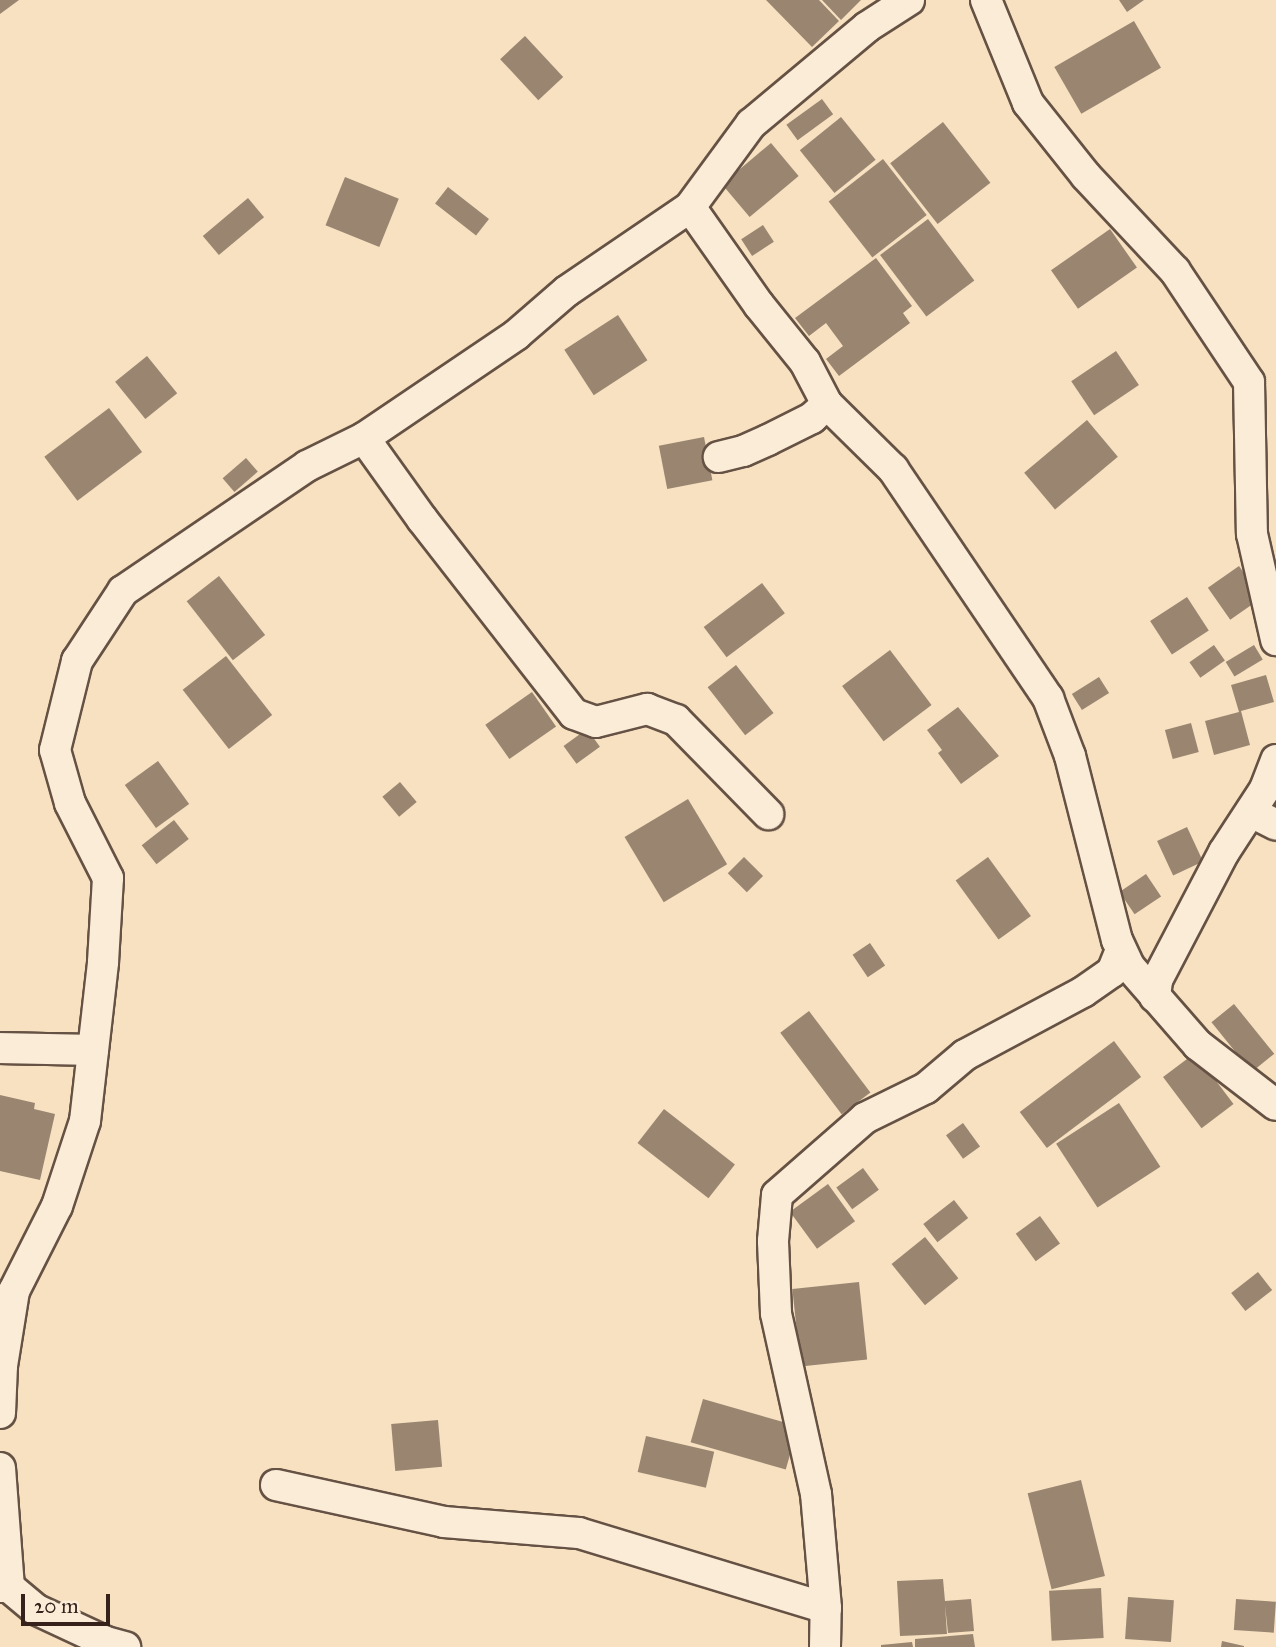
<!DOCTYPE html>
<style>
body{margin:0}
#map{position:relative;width:1276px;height:1647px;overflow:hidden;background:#f7e1c1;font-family:"IM FELL Great Primer",serif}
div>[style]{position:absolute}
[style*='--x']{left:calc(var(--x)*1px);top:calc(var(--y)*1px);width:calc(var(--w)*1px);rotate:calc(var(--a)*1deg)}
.building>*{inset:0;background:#9a8571;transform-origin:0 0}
.roads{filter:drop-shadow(2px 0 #665244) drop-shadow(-2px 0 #665244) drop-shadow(0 2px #665244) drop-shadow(0 -2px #665244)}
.minor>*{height:30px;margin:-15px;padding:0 15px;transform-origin:15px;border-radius:15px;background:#faecd7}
span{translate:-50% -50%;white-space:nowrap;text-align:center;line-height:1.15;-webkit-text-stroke:5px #faecd7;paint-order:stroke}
.scale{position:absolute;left:21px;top:1594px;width:89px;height:32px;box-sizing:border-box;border:4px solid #36221b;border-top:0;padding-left:9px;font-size:21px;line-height:24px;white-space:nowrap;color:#36221b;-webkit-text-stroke:5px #faecd7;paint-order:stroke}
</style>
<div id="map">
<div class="building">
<i style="clip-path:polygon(0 0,19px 0,0 14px)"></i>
<i style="clip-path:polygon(766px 0,819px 0,839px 21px,812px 47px)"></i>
<i style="clip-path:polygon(822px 0,861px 0,841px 20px)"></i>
<i style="clip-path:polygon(1119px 0,1144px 0,1127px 12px)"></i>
<i style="left:1134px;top:21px;width:54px;height:92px;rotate:60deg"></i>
<i style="left:525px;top:36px;width:56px;height:34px;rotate:47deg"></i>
<i style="left:822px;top:99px;width:19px;height:44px;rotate:54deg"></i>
<i style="left:841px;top:117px;width:55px;height:53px;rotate:51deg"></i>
<i style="left:943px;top:122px;width:77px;height:67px;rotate:52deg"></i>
<i style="left:771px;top:143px;width:43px;height:64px;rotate:50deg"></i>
<i style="left:883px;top:159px;width:71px;height:69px;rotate:52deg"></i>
<i style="left:345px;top:177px;width:58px;height:52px;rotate:22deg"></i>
<i style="left:448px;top:187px;width:52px;height:21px;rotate:38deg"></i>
<i style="left:248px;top:198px;width:25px;height:59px;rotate:50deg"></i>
<i style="left:928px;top:219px;width:77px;height:60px;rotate:53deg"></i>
<i style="left:763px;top:225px;width:20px;height:26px;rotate:57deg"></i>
<i style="left:1110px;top:229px;width:47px;height:72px;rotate:55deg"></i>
<i style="clip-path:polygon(876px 258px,912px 306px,903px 313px,910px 323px,839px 376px,826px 359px,843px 346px,826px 323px,809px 336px,795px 318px)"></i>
<i style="left:618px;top:315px;width:54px;height:64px;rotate:57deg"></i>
<i style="left:1116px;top:351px;width:41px;height:54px;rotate:56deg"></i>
<i style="left:147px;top:356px;width:48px;height:41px;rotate:51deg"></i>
<i style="left:109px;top:408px;width:55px;height:81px;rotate:53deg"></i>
<i style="left:1087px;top:420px;width:48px;height:82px;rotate:50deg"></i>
<i style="left:704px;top:437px;width:44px;height:46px;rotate:79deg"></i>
<i style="left:246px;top:458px;width:18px;height:31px;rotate:49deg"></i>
<i style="left:1239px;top:566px;width:39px;height:38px;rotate:55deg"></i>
<i style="left:219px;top:576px;width:75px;height:41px;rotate:52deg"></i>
<i style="left:762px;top:583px;width:38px;height:73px;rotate:53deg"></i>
<i style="left:1187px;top:597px;width:40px;height:44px;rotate:57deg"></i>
<i style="left:1214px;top:645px;width:19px;height:30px;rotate:55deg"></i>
<i style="left:1254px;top:645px;width:17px;height:33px;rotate:59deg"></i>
<i style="left:890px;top:650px;width:69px;height:60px;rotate:53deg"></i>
<i style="left:226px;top:656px;width:75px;height:55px;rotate:52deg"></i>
<i style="left:736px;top:665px;width:61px;height:36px;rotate:52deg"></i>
<i style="clip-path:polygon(1266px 675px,1274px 702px,1241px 711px,1250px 745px,1214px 755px,1205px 721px,1239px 712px,1231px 685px)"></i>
<i style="left:1099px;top:677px;width:19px;height:32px;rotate:58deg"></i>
<i style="left:532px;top:692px;width:42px;height:57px;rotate:55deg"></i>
<i style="clip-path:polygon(958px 707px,999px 756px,961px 784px,938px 753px,942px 750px,927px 730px)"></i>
<i style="left:1191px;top:723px;width:30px;height:27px;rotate:75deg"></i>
<i style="left:587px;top:729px;width:22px;height:29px;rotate:54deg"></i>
<i style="left:158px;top:761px;width:53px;height:41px;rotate:54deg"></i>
<i style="left:400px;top:782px;width:26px;height:23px;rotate:50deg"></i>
<i style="left:688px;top:799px;width:76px;height:74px;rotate:59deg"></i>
<i style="left:174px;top:820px;width:24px;height:41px;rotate:52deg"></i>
<i style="left:1187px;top:827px;width:38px;height:33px;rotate:65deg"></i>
<i style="left:744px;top:857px;width:27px;height:23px;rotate:45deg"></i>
<i style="left:988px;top:857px;width:73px;height:40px;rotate:54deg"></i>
<i style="left:1146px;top:874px;width:27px;height:32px;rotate:56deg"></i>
<i style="left:870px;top:943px;width:27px;height:21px;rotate:56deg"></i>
<i style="left:1234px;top:1004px;width:64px;height:29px;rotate:51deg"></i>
<i style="left:809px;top:1011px;width:102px;height:36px;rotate:53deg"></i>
<i style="left:1114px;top:1041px;width:45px;height:118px;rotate:53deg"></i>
<i style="left:1195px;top:1053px;width:64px;height:40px;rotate:53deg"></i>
<i style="clip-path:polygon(0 1095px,35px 1103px,34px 1109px,55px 1114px,40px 1180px,0 1171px)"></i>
<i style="left:1119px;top:1103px;width:76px;height:75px;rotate:57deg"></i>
<i style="left:664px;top:1109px;width:90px;height:43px;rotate:38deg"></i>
<i style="left:963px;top:1123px;width:29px;height:21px;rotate:54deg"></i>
<i style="left:863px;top:1168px;width:27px;height:33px;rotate:54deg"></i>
<i style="left:828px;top:1184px;width:46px;height:47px;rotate:54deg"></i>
<i style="left:954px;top:1200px;width:23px;height:39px;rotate:52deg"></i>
<i style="left:1040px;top:1216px;width:34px;height:30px;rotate:54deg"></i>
<i style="left:925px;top:1237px;width:53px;height:43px;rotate:51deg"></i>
<i style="left:1258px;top:1272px;width:23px;height:34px;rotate:52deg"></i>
<i style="left:859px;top:1282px;width:78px;height:67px;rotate:84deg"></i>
<i style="left:703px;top:1399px;width:99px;height:45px;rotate:16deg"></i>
<i style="left:438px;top:1420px;width:47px;height:47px;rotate:85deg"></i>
<i style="left:646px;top:1436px;width:70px;height:37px;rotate:13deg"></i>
<i style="left:1081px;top:1480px;width:99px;height:55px;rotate:76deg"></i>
<i style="clip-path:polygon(943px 1579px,945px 1601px,971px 1599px,974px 1631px,948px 1633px,945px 1605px,947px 1634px,900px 1636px,897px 1581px)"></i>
<i style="left:1101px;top:1588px;width:50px;height:52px;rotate:87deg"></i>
<i style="left:1128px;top:1597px;width:46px;height:42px;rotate:4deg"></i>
<i style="left:1236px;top:1599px;width:40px;height:31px;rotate:4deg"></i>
<i style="clip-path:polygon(973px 1634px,975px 1647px,915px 1647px,915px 1639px)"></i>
<i style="clip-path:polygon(1222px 1641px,1244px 1646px,1244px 1647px,1221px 1647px)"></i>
<i style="clip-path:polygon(912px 1642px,913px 1647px,881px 1647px,881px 1645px)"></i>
</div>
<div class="roads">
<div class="minor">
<i style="--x:986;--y:0;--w:111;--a:67.8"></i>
<i style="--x:1028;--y:103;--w:93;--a:51.5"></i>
<i style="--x:1086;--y:176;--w:130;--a:46.9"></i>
<i style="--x:1175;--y:271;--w:133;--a:56.3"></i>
<i style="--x:1249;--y:382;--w:152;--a:88.9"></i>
<i style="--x:1252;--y:534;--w:109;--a:77.2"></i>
<i style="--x:690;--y:207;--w:120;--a:54.9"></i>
<i style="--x:759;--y:305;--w:73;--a:51.1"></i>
<i style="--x:805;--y:362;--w:47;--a:62.4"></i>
<i style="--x:827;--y:404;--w:21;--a:137"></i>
<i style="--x:812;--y:418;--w:49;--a:153.4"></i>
<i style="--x:768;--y:440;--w:27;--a:156"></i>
<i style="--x:743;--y:451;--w:25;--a:166"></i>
<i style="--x:827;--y:404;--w:93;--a:44.6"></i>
<i style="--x:893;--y:469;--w:277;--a:55.9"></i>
<i style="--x:1048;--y:698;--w:62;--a:69.2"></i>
<i style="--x:1070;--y:756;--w:190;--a:75.7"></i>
<i style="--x:1117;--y:940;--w:29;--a:65"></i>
<i style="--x:1129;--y:966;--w:105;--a:48.9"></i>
<i style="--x:1198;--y:1045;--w:98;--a:37.6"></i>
<i style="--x:364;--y:438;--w:100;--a:54.4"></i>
<i style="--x:422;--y:519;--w:247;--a:52.1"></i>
<i style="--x:574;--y:714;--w:23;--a:20"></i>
<i style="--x:596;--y:722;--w:53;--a:-14.3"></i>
<i style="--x:647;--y:709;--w:31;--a:21"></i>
<i style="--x:676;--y:720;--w:132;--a:45.6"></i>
<i style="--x:1251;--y:812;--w:28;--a:27"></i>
<i style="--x:1155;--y:997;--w:17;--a:-83"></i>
<i style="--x:1157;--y:980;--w:144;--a:-62.4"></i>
<i style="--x:1224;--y:852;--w:75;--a:-56.9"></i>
<i style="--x:1265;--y:789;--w:31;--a:-69"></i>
<i style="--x:0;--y:1048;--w:93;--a:1.2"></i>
<i style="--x:0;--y:1413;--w:47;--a:-87.6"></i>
<i style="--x:2;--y:1366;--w:76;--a:-80.9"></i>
<i style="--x:14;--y:1291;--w:95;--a:-63.2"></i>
<i style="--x:57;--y:1206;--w:89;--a:-71.8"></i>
<i style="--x:85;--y:1121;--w:160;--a:-83.5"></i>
<i style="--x:103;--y:962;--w:84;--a:-86.6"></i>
<i style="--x:108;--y:878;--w:84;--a:-116.9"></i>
<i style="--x:70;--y:803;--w:55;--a:-105.8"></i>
<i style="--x:55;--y:750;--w:92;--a:-76.1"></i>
<i style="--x:77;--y:661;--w:84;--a:-56.7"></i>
<i style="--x:123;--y:591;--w:222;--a:-34.2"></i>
<i style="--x:307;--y:466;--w:64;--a:-26.2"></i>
<i style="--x:364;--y:438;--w:184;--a:-34.1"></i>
<i style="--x:516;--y:335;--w:67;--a:-40.8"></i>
<i style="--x:567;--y:291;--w:149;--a:-34.3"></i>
<i style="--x:690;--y:207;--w:103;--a:-53.7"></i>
<i style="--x:751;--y:124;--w:151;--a:-39.9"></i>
<i style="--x:867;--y:27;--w:50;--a:-32.7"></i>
<i style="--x:0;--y:1468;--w:119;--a:85.7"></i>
<i style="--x:276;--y:1485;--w:172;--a:12.4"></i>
<i style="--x:444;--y:1522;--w:135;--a:4.7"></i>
<i style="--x:579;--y:1533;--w:258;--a:16.9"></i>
<i style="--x:0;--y:1587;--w:9;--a:0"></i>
<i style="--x:9;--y:1587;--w:34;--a:40"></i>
<i style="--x:35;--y:1609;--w:78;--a:24.9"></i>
<i style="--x:106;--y:1642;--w:20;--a:15"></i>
<i style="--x:825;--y:1647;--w:39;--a:-89"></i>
<i style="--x:826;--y:1608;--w:114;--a:-95"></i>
<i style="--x:816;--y:1494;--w:185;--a:-102.5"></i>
<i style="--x:776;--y:1313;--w:72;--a:-92.4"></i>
<i style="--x:773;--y:1241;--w:46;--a:-85"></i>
<i style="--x:777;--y:1195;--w:117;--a:-41.2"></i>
<i style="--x:865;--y:1118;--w:68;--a:-26.2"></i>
<i style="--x:926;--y:1088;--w:51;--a:-40.2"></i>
<i style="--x:965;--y:1055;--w:134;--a:-28.1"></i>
<i style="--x:1083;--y:992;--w:35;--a:-35"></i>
<i style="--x:1112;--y:972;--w:24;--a:-68"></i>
</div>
</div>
<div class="scale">20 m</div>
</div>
